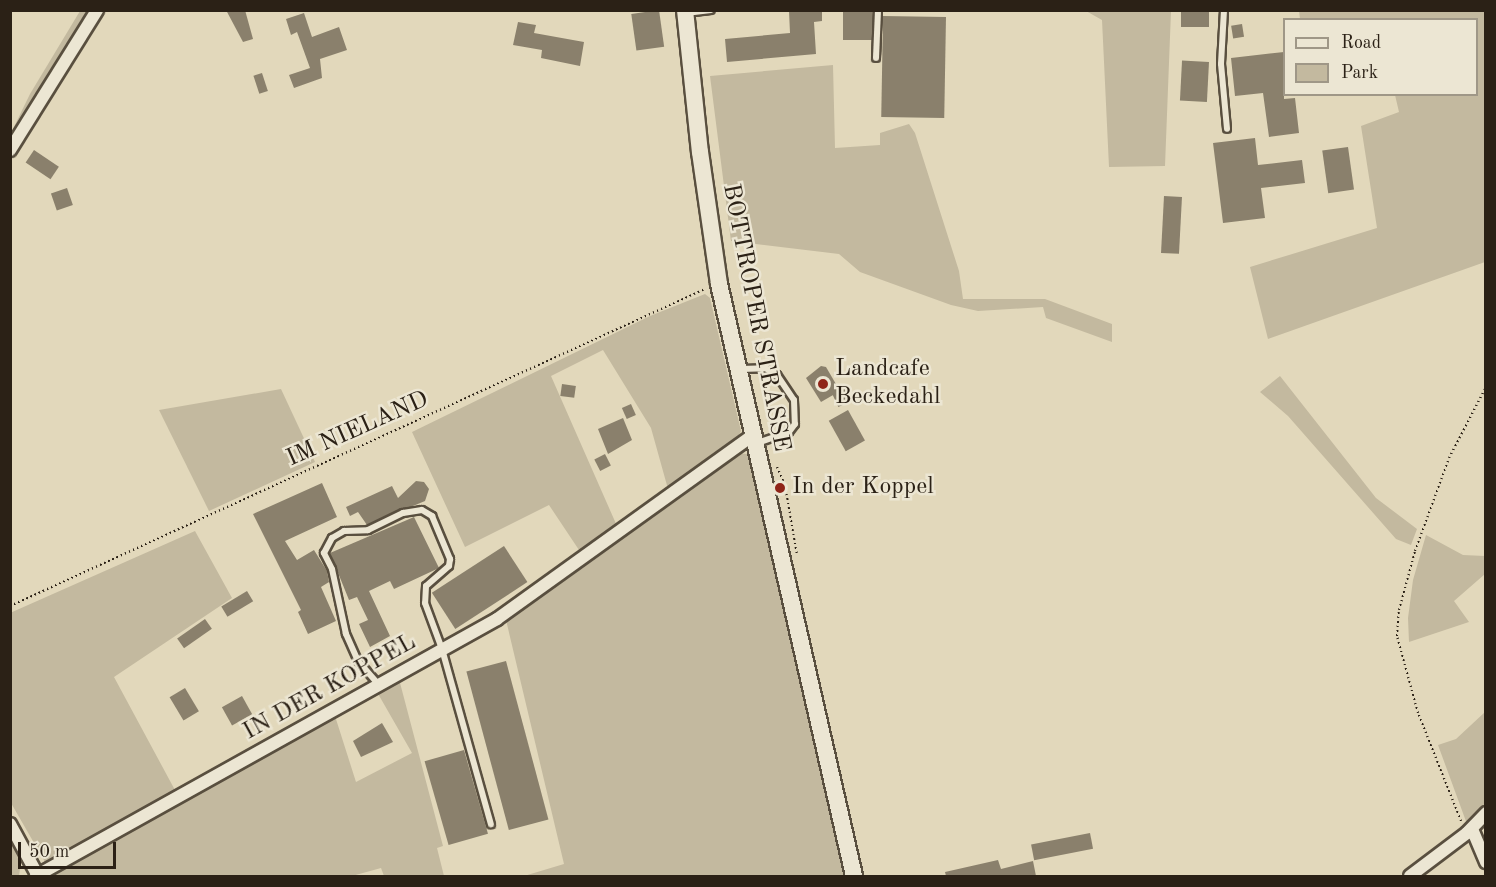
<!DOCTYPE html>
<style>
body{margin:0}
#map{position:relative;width:1496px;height:887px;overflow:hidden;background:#e2d8bb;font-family:"Old Standard TT",serif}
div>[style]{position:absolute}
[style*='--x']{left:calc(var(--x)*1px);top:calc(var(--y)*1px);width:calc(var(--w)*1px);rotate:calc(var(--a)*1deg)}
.green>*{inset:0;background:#c3b99f}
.building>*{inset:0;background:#8a806c;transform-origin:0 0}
.path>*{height:2px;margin-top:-1px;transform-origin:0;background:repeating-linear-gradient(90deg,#2b2116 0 1.5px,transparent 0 4.5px)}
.roads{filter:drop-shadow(2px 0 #594f3f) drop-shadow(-2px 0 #594f3f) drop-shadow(0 2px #594f3f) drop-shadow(0 -2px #594f3f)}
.lane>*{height:6px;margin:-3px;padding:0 3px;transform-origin:3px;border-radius:3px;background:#ece6d3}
.street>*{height:12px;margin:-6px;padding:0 6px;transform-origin:6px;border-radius:6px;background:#ece6d3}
.secondary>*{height:16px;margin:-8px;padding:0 8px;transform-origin:8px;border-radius:8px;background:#ece6d3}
.dots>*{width:16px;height:16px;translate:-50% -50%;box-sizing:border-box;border:3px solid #ece6d3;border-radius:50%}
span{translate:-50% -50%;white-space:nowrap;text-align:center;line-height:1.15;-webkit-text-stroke:5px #ece6d3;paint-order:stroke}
.street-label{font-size:24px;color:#2b2116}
.poi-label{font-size:24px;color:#2b2116}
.left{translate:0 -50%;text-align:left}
.frame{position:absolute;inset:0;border:12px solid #2b2116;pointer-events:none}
.legend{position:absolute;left:1283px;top:18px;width:195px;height:78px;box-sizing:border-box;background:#ece6d3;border:2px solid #9f9787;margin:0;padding:8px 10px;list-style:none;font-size:18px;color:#2b2116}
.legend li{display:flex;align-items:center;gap:12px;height:30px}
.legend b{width:30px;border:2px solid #9f9787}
.scale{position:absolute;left:18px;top:842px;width:98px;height:27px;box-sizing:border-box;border:3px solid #2b2116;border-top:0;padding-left:8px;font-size:18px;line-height:21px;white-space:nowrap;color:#2b2116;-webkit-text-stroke:4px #ece6d3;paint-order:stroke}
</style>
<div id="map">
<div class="green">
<i style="clip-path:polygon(80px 11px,91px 11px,11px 142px,11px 133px,30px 94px)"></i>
<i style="clip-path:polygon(1086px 11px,1171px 11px,1165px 166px,1109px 167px,1102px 20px)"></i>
<i style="clip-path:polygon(1299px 11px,1485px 11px,1485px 262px,1268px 339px,1250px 267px,1377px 228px,1361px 126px,1399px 112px,1395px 95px,1476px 94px,1476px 20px,1300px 19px)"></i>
<i style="clip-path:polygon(833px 65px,835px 148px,880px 145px,880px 133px,909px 124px,915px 133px,959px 271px,963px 299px,1045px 299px,1112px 324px,1112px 342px,1046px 318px,1043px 307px,978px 311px,951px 305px,860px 272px,839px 254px,731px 241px,710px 76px)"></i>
<i style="clip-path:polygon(705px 294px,710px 298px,741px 431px,736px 441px,668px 489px,651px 428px,603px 350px,551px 376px,617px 526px,581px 553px,549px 505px,465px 547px,412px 432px,650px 316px)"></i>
<i style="clip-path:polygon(1280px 376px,1376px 498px,1417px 529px,1411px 545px,1396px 539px,1288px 416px,1260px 392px)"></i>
<i style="clip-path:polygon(281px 389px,315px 462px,209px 511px,159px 410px)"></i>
<i style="clip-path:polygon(736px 453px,748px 454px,845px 876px,524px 876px,564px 864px,506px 620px)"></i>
<i style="clip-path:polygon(195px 531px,232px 598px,114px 677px,176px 792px,45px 862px,11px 803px,10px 613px)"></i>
<i style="clip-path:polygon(1426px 535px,1463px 555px,1485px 556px,1485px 574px,1454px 601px,1469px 622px,1409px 642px,1408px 618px,1413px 580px)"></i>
<i style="clip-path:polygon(399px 679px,443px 846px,437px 848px,444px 876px,384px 876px,381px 868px,352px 876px,52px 876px,335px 716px,356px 782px,412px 753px,377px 692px)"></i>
<i style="clip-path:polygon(1485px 712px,1485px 803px,1467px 824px,1438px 745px,1456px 739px)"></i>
<i style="clip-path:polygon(10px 841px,21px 861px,19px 876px,11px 876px)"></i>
</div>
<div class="building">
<i style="clip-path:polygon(226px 10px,245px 10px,253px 39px,243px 42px)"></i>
<i style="left:659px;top:10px;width:37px;height:28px;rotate:82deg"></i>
<i style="clip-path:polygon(822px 10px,822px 21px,814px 22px,816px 54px,727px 62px,725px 39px,790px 33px,789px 11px)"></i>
<i style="left:843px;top:10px;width:30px;height:30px"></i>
<i style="left:1181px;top:10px;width:28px;height:17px"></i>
<i style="clip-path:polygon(304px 13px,312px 37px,339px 27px,347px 50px,320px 59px,322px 78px,294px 88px,289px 75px,310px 68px,297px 32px,291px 35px,286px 19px)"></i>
<i style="left:883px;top:16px;width:63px;height:101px;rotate:1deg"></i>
<i style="clip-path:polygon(518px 22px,536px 25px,534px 33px,584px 42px,580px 66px,541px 58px,542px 50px,513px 45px)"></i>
<i style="left:1242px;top:24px;width:13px;height:11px;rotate:81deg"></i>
<i style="clip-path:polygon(1284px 52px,1284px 99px,1295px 98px,1299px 133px,1269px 137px,1263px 93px,1235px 96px,1231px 58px)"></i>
<i style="left:1209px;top:62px;width:40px;height:27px;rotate:93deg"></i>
<i style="left:262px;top:73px;width:19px;height:9px;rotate:72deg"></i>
<i style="clip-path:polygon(1255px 138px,1258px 165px,1302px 160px,1305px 183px,1261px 188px,1265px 218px,1223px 223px,1213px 143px)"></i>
<i style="left:1348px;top:147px;width:43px;height:26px;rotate:82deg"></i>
<i style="left:34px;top:150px;width:30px;height:15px;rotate:34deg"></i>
<i style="left:67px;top:188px;width:18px;height:17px;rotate:71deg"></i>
<i style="left:1164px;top:196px;width:18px;height:57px;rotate:3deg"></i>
<i style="clip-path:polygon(821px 366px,826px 367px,840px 391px,821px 402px,806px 378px)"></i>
<i style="left:562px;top:384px;width:14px;height:12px;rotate:8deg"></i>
<i style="left:846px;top:388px;width:14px;height:15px;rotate:65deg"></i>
<i style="left:631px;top:404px;width:12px;height:10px;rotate:66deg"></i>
<i style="left:848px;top:410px;width:35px;height:22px;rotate:61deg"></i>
<i style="clip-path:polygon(623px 418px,632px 440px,608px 454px,598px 429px)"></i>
<i style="left:605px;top:454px;width:13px;height:12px;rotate:63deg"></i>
<i style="clip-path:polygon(416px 481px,424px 482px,429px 489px,425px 501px,367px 525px,358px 512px,350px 516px,346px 507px,392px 486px,398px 498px)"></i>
<i style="clip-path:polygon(322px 483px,337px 517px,285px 541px,297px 560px,314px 550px,327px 571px,329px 582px,321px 587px,336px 621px,308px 634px,298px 612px,301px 610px,253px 514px)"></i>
<i style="clip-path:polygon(414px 517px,439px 568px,394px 589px,390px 581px,369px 591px,390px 636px,370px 647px,359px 624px,368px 620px,357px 597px,349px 600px,330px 553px)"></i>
<i style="left:504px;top:546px;width:43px;height:86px;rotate:57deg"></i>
<i style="left:247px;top:591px;width:12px;height:30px;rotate:59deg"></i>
<i style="left:205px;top:619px;width:12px;height:34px;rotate:55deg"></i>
<i style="left:506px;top:661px;width:164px;height:41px;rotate:75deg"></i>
<i style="left:185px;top:688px;width:27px;height:18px;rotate:59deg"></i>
<i style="left:242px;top:696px;width:21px;height:23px;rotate:61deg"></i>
<i style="clip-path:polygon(382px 723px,393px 742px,361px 757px,353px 741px)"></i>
<i style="left:464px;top:750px;width:87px;height:41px;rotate:74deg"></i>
<i style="left:1090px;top:833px;width:16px;height:60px;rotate:79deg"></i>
<i style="clip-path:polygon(998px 860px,1001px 869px,1033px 861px,1036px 876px,946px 876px,945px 872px)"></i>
</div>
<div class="path">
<i style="--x:777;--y:467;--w:20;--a:66"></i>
<i style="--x:785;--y:485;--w:71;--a:80.3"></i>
<i style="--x:10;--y:606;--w:764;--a:-24.52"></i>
<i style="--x:1461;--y:821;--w:116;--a:-111.7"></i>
<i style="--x:1418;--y:713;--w:80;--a:-105.3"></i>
<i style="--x:1397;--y:636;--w:26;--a:-86"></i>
<i style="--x:1399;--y:610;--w:61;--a:-74.8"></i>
<i style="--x:1415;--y:551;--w:99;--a:-69.9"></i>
<i style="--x:1449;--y:458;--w:80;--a:-62.5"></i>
</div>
<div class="roads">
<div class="lane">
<i style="--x:1224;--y:10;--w:54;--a:93.2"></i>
<i style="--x:1221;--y:64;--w:65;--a:84.7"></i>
<i style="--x:686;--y:13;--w:25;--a:-7"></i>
<i style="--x:876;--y:58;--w:48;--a:-87.6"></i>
<i style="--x:741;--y:369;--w:24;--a:-2"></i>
<i style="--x:765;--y:368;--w:14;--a:30"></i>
<i style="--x:777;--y:375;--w:30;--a:56"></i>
<i style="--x:794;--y:400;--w:24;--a:88"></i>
<i style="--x:795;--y:424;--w:10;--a:127"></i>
<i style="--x:789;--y:432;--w:34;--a:161"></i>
<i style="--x:379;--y:685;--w:32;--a:-131"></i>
<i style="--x:358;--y:661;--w:30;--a:-114"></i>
<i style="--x:346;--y:634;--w:66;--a:-102.2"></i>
<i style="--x:332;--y:569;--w:18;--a:-117"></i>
<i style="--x:324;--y:553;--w:17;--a:-62"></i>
<i style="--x:332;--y:538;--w:14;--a:-30"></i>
<i style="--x:344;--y:531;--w:24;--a:-2"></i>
<i style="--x:368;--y:530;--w:39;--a:-26"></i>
<i style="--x:403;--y:513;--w:19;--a:-9"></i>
<i style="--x:422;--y:510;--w:12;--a:31"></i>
<i style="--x:432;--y:516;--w:47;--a:67.3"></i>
<i style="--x:450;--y:559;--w:7;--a:98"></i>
<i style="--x:449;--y:566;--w:30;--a:139"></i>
<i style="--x:426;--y:586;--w:17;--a:93"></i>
<i style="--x:425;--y:603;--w:49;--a:69.7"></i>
<i style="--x:442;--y:649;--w:182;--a:74.4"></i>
</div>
<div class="street">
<i style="--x:10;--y:150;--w:165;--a:-58.1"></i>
<i style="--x:10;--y:824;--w:59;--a:61.7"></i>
<i style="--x:1472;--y:829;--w:36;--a:67"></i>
<i style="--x:36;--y:876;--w:528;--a:-29.14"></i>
<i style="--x:497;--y:619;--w:314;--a:-35.7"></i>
<i style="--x:1410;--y:876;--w:71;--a:-37"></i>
<i style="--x:1467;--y:833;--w:28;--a:-46"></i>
</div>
<div class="secondary">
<i style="--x:685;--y:10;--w:143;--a:84"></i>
<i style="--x:700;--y:152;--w:133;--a:81.8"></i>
<i style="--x:719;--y:284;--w:607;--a:77.15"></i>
</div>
</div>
<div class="dots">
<i style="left:823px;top:384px;background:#8f2418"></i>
<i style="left:780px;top:488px;background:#8f2418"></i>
</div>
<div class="street-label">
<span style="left:755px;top:318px;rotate:79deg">BOTTROPER STRASSE</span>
<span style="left:358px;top:430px;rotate:-24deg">IM NIELAND</span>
<span style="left:330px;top:688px;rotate:-29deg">IN DER KOPPEL</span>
</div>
<div class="poi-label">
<span class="left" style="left:835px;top:384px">Landcafe<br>Beckedahl</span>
<span class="left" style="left:792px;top:488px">In der Koppel</span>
</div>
<div class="frame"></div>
<ul class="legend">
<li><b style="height:8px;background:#ece6d3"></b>Road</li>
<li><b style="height:16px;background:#c3b99f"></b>Park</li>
</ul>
<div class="scale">50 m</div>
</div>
